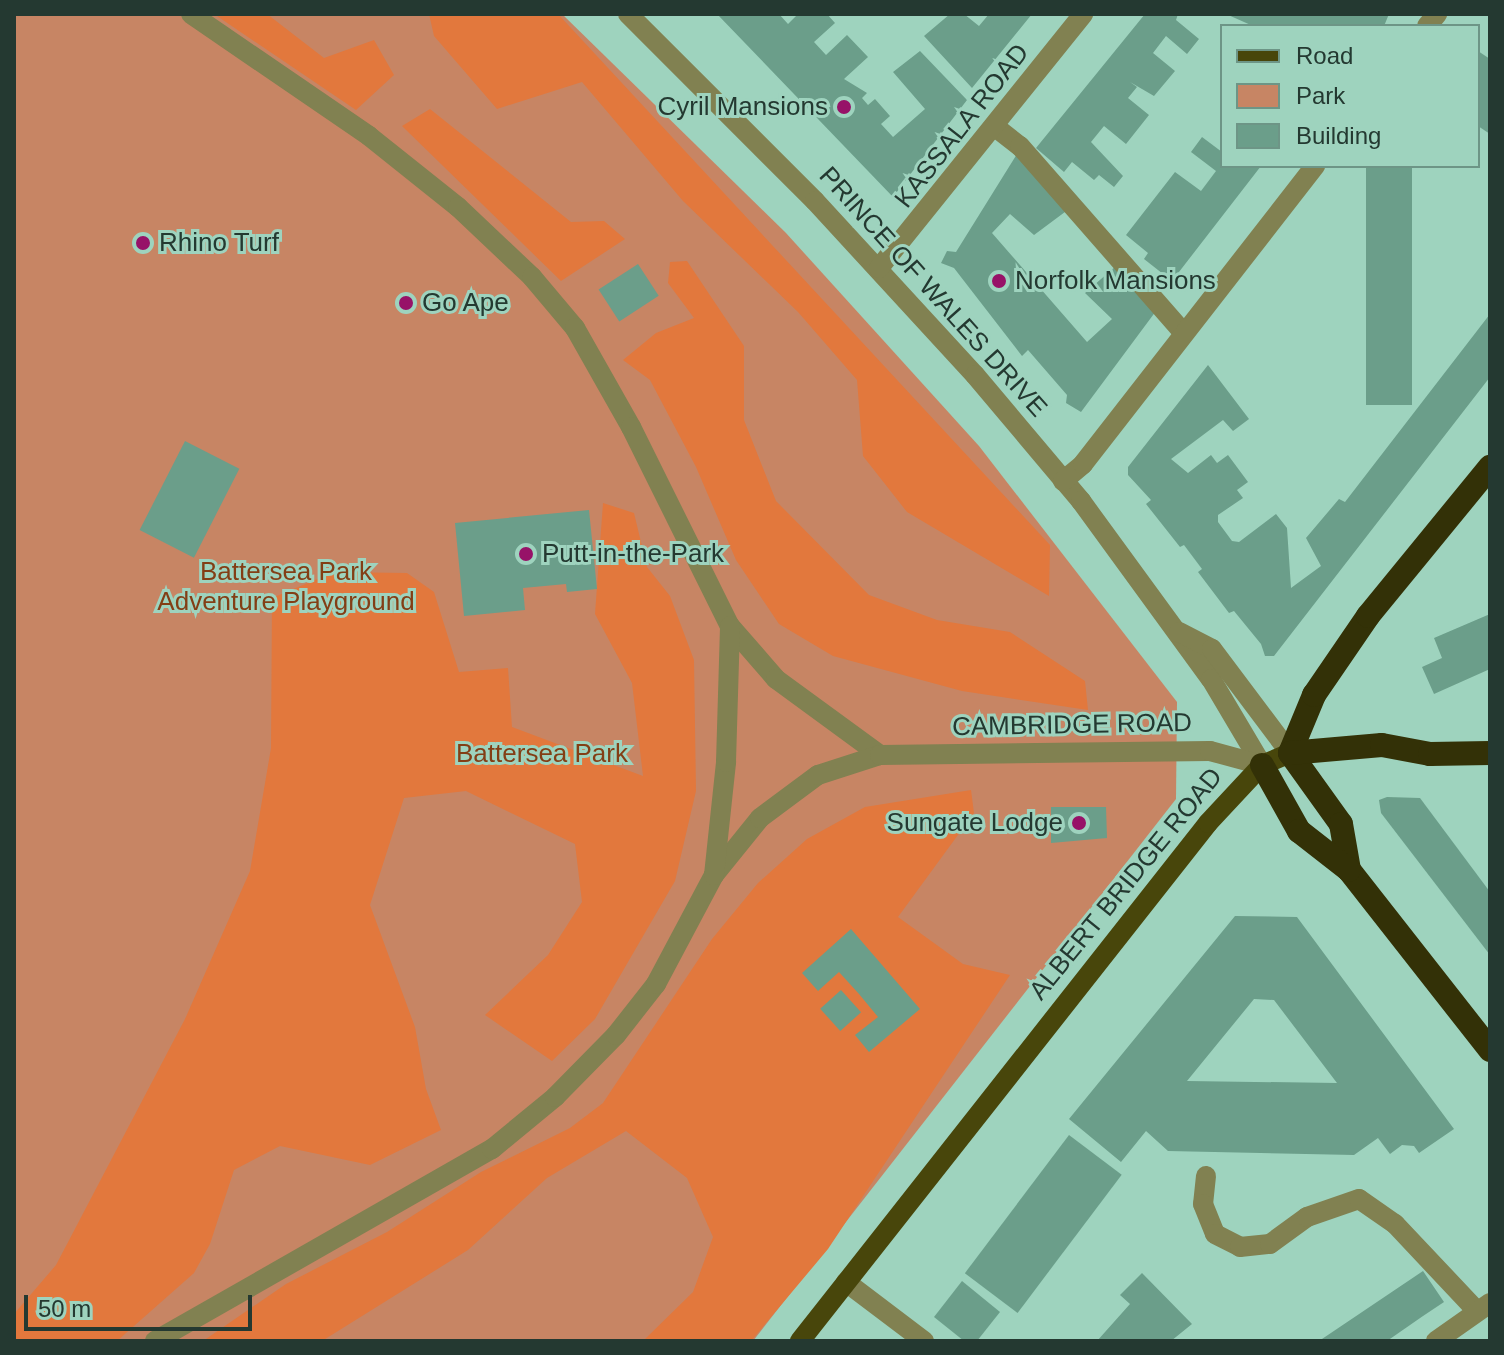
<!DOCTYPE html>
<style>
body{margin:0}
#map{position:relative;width:1504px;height:1355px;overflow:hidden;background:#9ed3be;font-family:Helvetica,sans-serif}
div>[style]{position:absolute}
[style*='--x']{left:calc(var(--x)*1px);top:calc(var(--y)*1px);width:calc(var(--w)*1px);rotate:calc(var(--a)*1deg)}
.green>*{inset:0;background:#c78564}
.forest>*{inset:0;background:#e2783d}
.building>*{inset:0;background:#6b9e8a;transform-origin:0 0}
.minor>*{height:20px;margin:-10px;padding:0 10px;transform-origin:10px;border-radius:10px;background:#818151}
.major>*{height:20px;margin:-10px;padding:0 10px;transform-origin:10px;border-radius:10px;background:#48460b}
.highway>*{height:24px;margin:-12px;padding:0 12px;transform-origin:12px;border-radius:12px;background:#333107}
.dots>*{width:22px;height:22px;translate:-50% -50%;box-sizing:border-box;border:4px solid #9ed3be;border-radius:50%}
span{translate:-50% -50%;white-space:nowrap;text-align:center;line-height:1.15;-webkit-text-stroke:6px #9ed3be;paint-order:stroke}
.poi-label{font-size:26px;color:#243931}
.right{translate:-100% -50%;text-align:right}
.left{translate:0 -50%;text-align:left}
.street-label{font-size:26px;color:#243931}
.park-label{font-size:26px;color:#833e15}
.frame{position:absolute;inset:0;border:16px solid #243931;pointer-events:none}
.legend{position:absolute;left:1220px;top:24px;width:260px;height:144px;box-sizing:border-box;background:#9ed3be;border:2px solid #6d9586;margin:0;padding:10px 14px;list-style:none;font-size:24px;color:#243931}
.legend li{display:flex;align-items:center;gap:16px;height:40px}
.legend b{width:40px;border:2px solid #6d9586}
.scale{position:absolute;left:24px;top:1295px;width:228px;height:36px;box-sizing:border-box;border:4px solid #243931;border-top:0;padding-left:10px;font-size:24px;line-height:28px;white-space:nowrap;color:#243931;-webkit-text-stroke:6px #9ed3be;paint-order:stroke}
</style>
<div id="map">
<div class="green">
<i style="clip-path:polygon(14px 14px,562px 14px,786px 233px,979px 446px,1177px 702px,1176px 799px,753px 1341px,14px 1341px)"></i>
</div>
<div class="forest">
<i style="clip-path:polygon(214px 14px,267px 14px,324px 58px,374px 40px,394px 75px,356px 110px)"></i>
<i style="clip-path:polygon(429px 14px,558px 14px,1050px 545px,1049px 596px,907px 512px,863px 456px,857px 380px,798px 312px,683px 201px,582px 82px,497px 109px,434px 36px)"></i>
<i style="clip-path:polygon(430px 109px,571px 222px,604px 221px,625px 239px,561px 281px,402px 126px)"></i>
<i style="clip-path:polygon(687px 261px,744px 346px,744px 420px,776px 501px,869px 595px,937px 620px,1010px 632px,1085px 681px,1088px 710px,962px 691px,833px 656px,779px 624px,736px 560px,696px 467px,650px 380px,623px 360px,656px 333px,694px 318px,668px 283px,670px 262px)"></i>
<i style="clip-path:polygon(603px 503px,634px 513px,647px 567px,670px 596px,694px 660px,696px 791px,675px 881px,595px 1019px,552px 1061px,485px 1015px,548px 955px,582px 902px,575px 844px,466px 791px,404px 798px,370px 905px,415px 1027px,426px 1089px,441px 1130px,370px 1165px,280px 1146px,234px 1170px,210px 1244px,194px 1273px,117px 1341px,14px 1341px,14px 1314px,56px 1265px,185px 1019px,250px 871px,271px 748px,272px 598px,334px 572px,407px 573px,434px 592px,459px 672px,508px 668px,512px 727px,643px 776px,632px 683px,595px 614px)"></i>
<i style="clip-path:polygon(971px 790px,974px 813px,898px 917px,963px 964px,1010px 975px,828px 1249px,751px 1341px,643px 1341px,693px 1292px,713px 1237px,687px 1178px,626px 1131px,547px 1178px,468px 1250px,322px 1341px,203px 1341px,286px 1284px,387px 1232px,481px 1172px,570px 1128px,603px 1103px,712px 939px,758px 883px,807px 839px,865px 807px)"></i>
</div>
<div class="building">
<i style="clip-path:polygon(717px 14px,779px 14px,788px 24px,798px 14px,827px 14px,835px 23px,814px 42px,826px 55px,847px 35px,868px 57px,844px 79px,867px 93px,862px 98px,868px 105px,875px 99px,890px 116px,881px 124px,893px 137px,925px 109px,893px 72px,920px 51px,967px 100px,893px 197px)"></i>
<i style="clip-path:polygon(950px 14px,964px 14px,979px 26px,989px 14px,1032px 14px,972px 88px,924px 36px)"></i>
<i style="clip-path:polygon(1145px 14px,1178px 14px,1176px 20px,1199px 39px,1187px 54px,1166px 36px,1153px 53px,1175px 71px,1154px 96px,1130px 82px,1137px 87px,1128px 98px,1149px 115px,1126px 144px,1104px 126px,1091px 142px,1123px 176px,1114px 187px,1099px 175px,1094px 180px,1072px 162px,1064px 172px,1036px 148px)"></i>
<i style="clip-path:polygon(1226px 14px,1389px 14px,1384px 26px,1253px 26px)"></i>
<i style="clip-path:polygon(1478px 51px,1490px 59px,1490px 134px,1478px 126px)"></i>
<i style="clip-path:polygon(1202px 137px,1222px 152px,1222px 166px,1261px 166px,1172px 281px,1144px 259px,1148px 253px,1126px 235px,1175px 172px,1201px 191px,1216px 171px,1191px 152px)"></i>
<i style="clip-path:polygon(1017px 154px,1073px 206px,1034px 235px,1010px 214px,992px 233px,1087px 342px,1112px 319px,1085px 293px,1116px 266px,1156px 311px,1081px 412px,1066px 403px,1067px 395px,1028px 350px,1022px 356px,954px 268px,941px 263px,947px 251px,956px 252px)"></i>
<i style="left:1366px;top:166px;width:46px;height:239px"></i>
<i style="left:638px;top:264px;width:38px;height:47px;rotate:57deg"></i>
<i style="clip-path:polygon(1490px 314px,1490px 377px,1274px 656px,1265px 656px,1261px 644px,1234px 611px,1229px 613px,1198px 572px,1202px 569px,1184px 545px,1180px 547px,1146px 504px,1151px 500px,1128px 475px,1128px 467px,1208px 365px,1249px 419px,1233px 431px,1223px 420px,1171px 459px,1188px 473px,1211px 455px,1217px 463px,1228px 455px,1248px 482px,1237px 490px,1243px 498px,1218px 515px,1218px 522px,1232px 541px,1239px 542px,1276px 514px,1287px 528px,1291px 588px,1321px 566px,1306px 538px,1339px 499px,1345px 502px)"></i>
<i style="left:185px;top:441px;width:61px;height:100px;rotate:27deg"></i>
<i style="clip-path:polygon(589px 510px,597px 589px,567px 592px,566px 584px,523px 588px,525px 610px,464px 616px,455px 523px)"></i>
<i style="clip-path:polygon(1490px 614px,1490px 669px,1434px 694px,1422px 667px,1442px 658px,1434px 638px)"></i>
<i style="clip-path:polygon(1387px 797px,1420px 798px,1490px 892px,1490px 955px,1381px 813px,1379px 800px)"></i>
<i style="clip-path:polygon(1051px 807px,1106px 807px,1107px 838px,1051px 843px)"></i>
<i style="clip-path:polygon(evenodd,1235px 916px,1297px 917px,1454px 1129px,1419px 1153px,1414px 1146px,1402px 1145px,1390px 1154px,1378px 1138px,1354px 1155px,1168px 1151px,1146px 1131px,1121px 1162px,1069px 1119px,1235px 916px,1254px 999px,1274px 1000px,1337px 1083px,1187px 1081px,1254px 999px)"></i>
<i style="clip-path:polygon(851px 929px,920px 1009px,869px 1052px,855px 1035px,878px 1017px,859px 994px,839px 972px,818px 991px,802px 973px)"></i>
<i style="left:841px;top:990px;width:30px;height:28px;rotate:48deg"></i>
<i style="left:1069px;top:1135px;width:66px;height:173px;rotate:37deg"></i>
<i style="clip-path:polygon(1423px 1271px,1444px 1302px,1423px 1316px,1387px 1341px,1319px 1341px)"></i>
<i style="clip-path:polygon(1142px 1273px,1192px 1324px,1171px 1341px,1097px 1341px,1130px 1304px,1120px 1295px)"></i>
<i style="clip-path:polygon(962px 1281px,1000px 1312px,977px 1341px,964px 1341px,934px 1317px)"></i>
</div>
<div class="minor">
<i style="--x:191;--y:14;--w:216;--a:34.4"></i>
<i style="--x:369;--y:136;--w:114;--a:38.6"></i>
<i style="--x:458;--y:207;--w:102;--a:43.4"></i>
<i style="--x:532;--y:277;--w:67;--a:49.9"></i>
<i style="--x:575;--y:328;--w:114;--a:60.5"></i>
<i style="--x:631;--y:427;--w:222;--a:63.6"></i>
<i style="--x:730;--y:626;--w:70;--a:49"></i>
<i style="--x:776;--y:679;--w:129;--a:36.2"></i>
<i style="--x:628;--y:14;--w:264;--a:45"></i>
<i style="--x:815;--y:201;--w:236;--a:47.4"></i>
<i style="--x:975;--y:375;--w:165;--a:49.9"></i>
<i style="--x:1081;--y:501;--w:220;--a:53.9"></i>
<i style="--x:1211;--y:679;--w:100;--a:59.3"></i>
<i style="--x:1427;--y:26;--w:16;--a:-50"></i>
<i style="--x:994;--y:126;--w:33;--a:38"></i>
<i style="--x:1020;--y:146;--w:247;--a:48.8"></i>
<i style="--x:879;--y:268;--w:326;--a:-51.2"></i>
<i style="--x:1063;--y:481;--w:26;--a:-40"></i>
<i style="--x:1083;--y:464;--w:378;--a:-52.1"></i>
<i style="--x:1179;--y:632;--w:37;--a:27"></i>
<i style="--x:1212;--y:649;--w:130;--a:53.1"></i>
<i style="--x:714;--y:875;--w:73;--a:-51.1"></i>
<i style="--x:760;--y:818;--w:72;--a:-36.6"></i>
<i style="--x:818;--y:775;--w:65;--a:-17.9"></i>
<i style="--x:880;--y:755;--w:330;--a:-0.7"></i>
<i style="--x:1210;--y:751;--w:54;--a:15.1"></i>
<i style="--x:1206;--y:1176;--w:28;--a:96"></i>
<i style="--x:1203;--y:1204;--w:32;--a:68"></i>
<i style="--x:1215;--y:1234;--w:28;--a:27"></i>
<i style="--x:1240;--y:1247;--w:30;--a:-6"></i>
<i style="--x:1270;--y:1244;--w:46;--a:-36.1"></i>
<i style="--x:1307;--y:1217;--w:55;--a:-19.1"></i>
<i style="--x:1359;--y:1199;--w:44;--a:34.8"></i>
<i style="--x:1395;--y:1224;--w:120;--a:46.7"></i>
<i style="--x:846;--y:1282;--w:98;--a:37.1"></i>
<i style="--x:155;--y:1341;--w:388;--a:-29.7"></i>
<i style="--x:492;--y:1149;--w:82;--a:-39.5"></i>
<i style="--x:555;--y:1097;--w:87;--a:-45.5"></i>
<i style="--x:616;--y:1035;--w:65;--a:-51.9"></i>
<i style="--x:656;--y:984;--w:123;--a:-62"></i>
<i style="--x:714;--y:875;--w:114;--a:-83.9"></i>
<i style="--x:726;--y:762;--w:136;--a:-88.3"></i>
<i style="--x:1436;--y:1341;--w:66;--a:-35.1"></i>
</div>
<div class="major">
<i style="--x:800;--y:1341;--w:659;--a:-51.77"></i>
<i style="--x:1208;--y:823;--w:79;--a:-47"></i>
<i style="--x:1262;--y:765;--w:30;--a:-23"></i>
</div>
<div class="highway">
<i style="--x:1290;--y:753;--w:87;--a:54.3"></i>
<i style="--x:1341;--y:824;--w:47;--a:80.1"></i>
<i style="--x:1349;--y:870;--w:229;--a:51.9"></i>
<i style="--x:1290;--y:753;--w:63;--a:-67.5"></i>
<i style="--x:1314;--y:695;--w:96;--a:-55.6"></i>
<i style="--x:1368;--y:616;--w:193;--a:-50.7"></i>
<i style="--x:1290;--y:753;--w:92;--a:-5"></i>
<i style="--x:1382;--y:745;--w:49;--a:10.6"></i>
<i style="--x:1430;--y:754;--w:60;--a:-1"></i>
<i style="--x:1262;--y:765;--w:76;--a:60.7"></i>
<i style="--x:1299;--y:831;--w:63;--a:38"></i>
</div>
<div class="dots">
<i style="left:844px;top:107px;background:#971268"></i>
<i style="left:143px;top:243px;background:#971268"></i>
<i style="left:999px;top:281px;background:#971268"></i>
<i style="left:406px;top:303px;background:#971268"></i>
<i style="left:526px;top:554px;background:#971268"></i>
<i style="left:1079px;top:823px;background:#971268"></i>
</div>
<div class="poi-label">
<span class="right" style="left:828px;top:107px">Cyril Mansions</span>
<span class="left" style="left:159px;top:243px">Rhino Turf</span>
<span class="left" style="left:1015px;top:281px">Norfolk Mansions</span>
<span class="left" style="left:422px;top:303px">Go Ape</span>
<span class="left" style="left:542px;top:554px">Putt-in-the-Park</span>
<span class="right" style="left:1063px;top:823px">Sungate Lodge</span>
</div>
<div class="street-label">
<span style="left:962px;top:126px;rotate:-52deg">KASSALA ROAD</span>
<span style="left:933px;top:292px;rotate:48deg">PRINCE OF WALES DRIVE</span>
<span style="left:1072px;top:725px;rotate:-1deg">CAMBRIDGE ROAD</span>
<span style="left:1126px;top:884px;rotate:-51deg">ALBERT BRIDGE ROAD</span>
</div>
<div class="park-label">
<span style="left:286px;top:587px">Battersea Park<br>Adventure Playground</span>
<span style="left:542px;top:754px">Battersea Park</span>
</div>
<div class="frame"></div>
<ul class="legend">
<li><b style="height:10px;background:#48460b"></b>Road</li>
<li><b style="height:22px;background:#c78564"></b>Park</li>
<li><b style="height:22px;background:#6b9e8a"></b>Building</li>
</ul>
<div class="scale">50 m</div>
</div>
